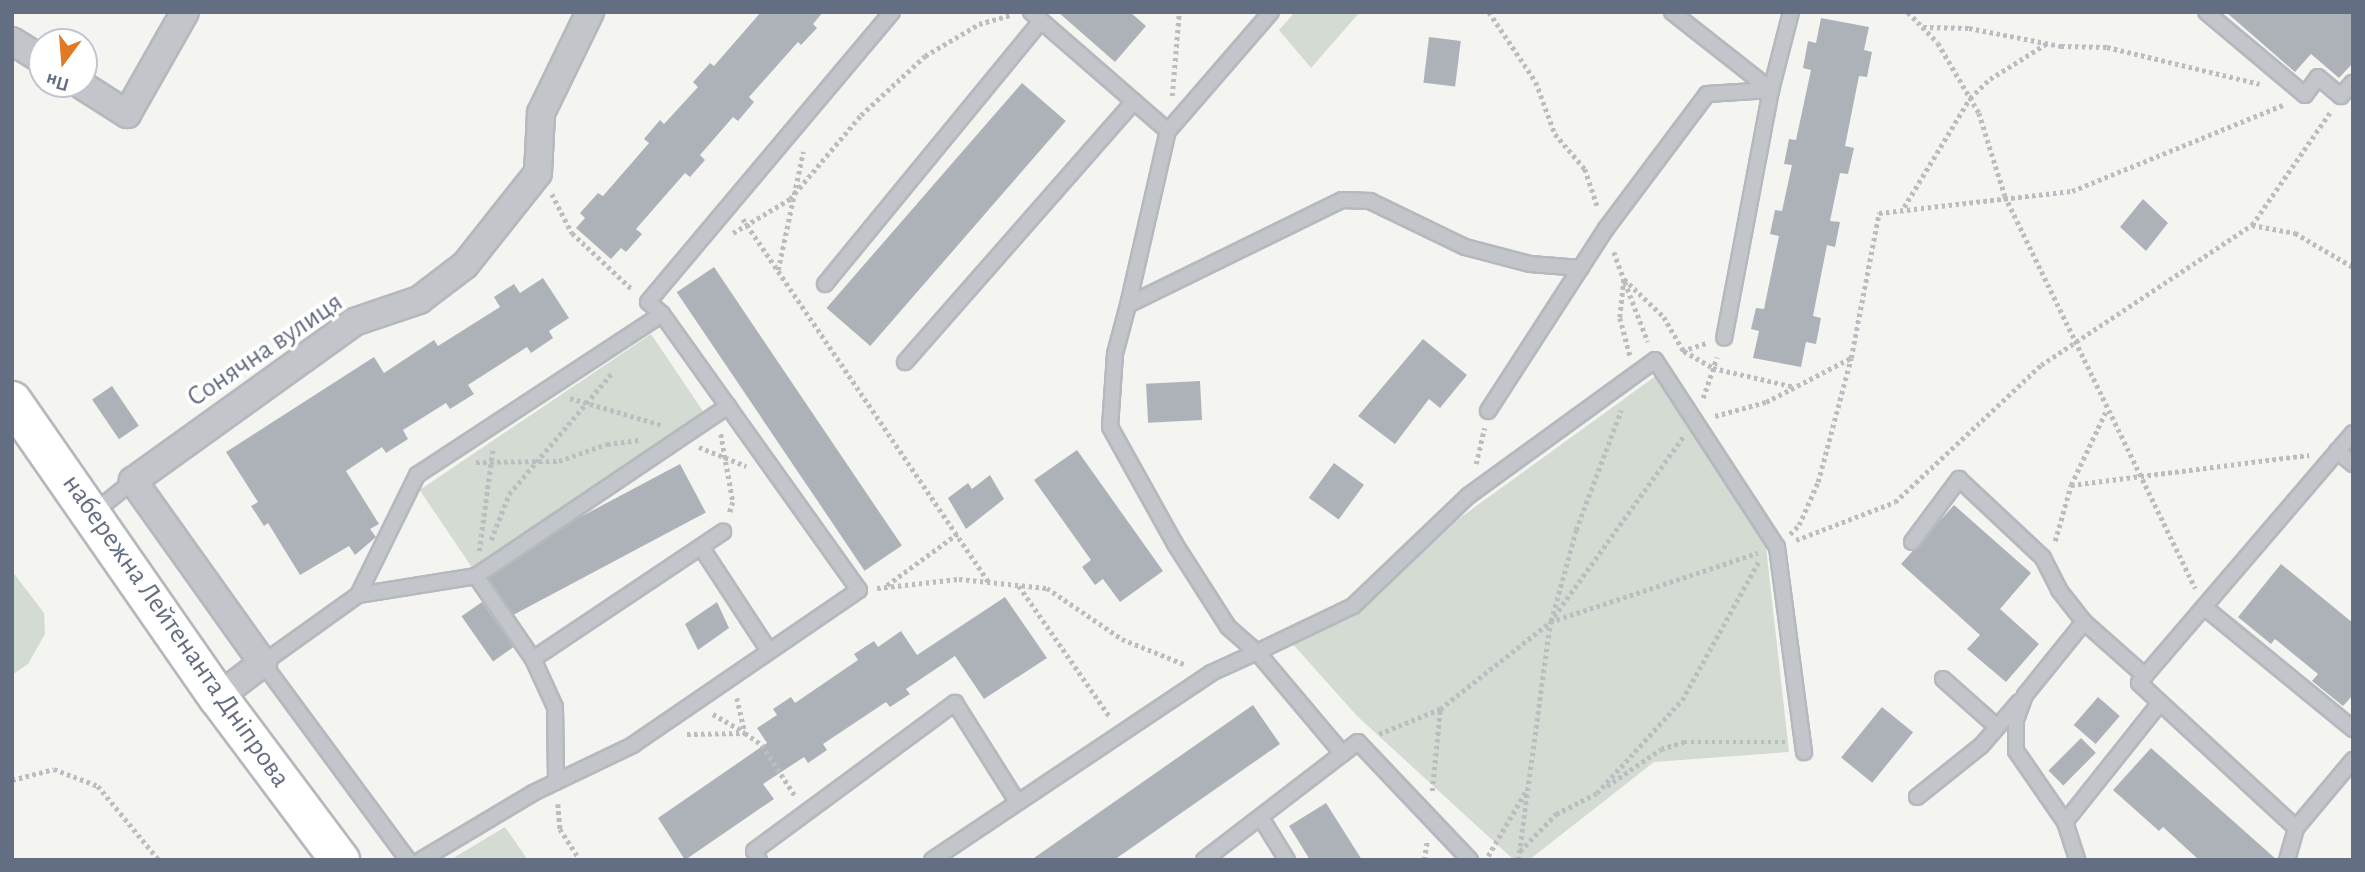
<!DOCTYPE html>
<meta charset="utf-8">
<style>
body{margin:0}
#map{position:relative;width:2365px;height:872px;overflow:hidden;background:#f4f5f1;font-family:"Alegreya Sans",sans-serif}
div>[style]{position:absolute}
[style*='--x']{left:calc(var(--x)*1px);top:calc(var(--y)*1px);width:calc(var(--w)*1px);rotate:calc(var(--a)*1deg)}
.green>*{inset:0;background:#d4dbd2;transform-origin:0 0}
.building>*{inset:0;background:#adb2b9;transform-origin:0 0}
.path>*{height:4.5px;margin-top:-2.25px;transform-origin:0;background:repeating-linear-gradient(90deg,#bcbdc0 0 3.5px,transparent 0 7px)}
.roads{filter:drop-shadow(2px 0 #b5b8bd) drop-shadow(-2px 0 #b5b8bd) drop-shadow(0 2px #b5b8bd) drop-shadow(0 -2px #b5b8bd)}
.service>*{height:14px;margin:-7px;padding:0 7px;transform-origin:7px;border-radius:7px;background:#c2c5c9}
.minor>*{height:26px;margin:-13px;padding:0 13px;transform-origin:13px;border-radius:13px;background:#c2c5c9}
.primary>*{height:38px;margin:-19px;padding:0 19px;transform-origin:19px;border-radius:19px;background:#fff}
span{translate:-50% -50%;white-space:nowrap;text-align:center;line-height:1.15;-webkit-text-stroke:7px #fff;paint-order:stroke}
.street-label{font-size:28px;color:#646e82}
.frame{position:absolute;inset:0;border:14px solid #646e82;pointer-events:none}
.north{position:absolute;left:28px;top:28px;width:70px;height:70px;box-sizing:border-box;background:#fff;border:2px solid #c1c5cd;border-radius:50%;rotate:196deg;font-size:19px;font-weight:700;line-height:28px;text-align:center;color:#646e82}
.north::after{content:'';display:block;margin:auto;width:24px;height:32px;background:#e27924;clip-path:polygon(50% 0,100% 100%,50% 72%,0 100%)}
</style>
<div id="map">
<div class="green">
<i style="clip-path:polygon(1295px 12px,1360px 12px,1311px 68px,1279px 30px)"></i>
<i style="left:651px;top:334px;width:94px;height:279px;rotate:56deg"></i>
<i style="clip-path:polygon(1657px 375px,1766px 547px,1789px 752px,1654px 762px,1529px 860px,1514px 860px,1357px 716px,1290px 641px)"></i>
<i style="clip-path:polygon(12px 571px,44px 613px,45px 634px,28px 664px,12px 675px)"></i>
<i style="clip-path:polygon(505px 827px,528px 860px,450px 860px)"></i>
</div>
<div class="building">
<i style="clip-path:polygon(761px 12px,823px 12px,813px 24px,817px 28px,801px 45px,798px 42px,749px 97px,754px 102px,738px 121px,733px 117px,700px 155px,705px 160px,690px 177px,685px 173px,636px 229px,642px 234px,626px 252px,621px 248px,611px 259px,576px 228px,585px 218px,580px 213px,598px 193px,603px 196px,649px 143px,644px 139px,660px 120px,664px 124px,698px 87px,693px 82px,710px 63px,714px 66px)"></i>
<i style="clip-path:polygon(1058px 12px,1130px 12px,1146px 26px,1115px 62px)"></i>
<i style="clip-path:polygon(2226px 12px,2353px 12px,2353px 63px,2339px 78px,2311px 54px,2295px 72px)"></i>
<i style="clip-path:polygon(1821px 18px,1869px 27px,1864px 50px,1872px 52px,1867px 77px,1859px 76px,1845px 146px,1854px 148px,1848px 174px,1840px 173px,1830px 221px,1840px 222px,1835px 247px,1827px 245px,1813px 316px,1821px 318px,1816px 344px,1806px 342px,1801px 367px,1753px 358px,1759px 331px,1751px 329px,1756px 308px,1764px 309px,1779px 236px,1770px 234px,1775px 210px,1782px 211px,1792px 165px,1784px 164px,1789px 139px,1796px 140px,1811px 70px,1803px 68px,1808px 41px,1816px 43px)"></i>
<i style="left:1429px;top:37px;width:32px;height:46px;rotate:7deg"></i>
<i style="left:1022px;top:83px;width:58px;height:298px;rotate:41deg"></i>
<i style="clip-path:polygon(2143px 199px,2168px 223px,2146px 251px,2120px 227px)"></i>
<i style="left:714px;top:267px;width:336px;height:45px;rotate:56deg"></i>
<i style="clip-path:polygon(543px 278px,569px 318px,549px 331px,553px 338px,531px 353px,527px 347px,468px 385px,474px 394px,450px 409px,446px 403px,403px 430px,408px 439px,386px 453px,382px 447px,346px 471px,379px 524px,370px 529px,376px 537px,355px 555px,349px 546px,300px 575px,268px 523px,264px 526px,251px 506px,258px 502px,226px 452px,374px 357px,384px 373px,434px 340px,438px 346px,500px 307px,494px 297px,514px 284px,520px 293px)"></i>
<i style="clip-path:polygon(1423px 339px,1467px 375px,1440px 408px,1429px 399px,1395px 444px,1358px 416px)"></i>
<i style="left:1200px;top:381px;width:39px;height:54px;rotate:87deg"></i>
<i style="left:112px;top:386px;width:48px;height:24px;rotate:56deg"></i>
<i style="clip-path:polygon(1077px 450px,1163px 571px,1120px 602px,1103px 579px,1095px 585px,1082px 567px,1091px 560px,1034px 480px)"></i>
<i style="left:1334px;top:463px;width:37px;height:43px;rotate:36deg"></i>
<i style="left:680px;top:464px;width:55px;height:222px;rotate:62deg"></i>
<i style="clip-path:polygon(990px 475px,1004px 499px,966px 529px,948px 498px,968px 483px,972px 489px)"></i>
<i style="clip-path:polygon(1954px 505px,2031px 573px,2000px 609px,2039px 644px,2006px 682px,1967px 649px,1980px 635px,1901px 564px)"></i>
<i style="clip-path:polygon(2281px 564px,2353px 623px,2353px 695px,2343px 706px,2312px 681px,2318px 674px,2275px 639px,2271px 644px,2238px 617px)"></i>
<i style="clip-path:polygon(1005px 597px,1047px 658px,984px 699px,955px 656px,906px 689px,910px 694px,890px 707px,886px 702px,823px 744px,827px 750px,808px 763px,804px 757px,763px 784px,774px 799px,685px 860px,658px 818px,767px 743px,757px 728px,777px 715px,773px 709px,791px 697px,795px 703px,836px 675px,858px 660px,854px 654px,874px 641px,878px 647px,901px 631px,917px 655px)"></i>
<i style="left:482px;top:602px;width:55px;height:25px;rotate:55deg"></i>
<i style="clip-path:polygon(717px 602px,729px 628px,698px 650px,685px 624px)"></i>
<i style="left:2098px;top:697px;width:29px;height:37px;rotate:41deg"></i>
<i style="clip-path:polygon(1253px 705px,1280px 744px,1114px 860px,1031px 860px)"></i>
<i style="left:1882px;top:707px;width:40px;height:65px;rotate:39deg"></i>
<i style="left:2081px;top:738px;width:21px;height:46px;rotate:45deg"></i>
<i style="clip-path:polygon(2151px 748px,2277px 860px,2199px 860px,2163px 827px,2159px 831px,2113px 790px)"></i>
<i style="clip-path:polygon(1326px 803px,1362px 860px,1310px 860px,1289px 826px)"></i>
</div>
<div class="path">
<i style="--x:1489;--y:12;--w:84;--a:56.1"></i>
<i style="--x:1536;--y:82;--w:55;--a:69.9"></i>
<i style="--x:1555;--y:134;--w:46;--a:49.4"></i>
<i style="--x:1585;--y:169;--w:41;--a:71.6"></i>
<i style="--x:1908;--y:12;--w:43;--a:45.9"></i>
<i style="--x:1938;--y:43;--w:81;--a:59.6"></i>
<i style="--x:1979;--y:113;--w:87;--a:72.6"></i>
<i style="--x:2005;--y:196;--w:436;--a:64.1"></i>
<i style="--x:1923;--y:27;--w:46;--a:1.2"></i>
<i style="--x:1969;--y:28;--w:94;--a:11.1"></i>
<i style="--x:2061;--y:46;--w:46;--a:1.2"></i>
<i style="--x:2107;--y:47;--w:157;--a:13.6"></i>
<i style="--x:1172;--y:96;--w:84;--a:-85.2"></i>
<i style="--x:552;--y:194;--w:44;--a:62.9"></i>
<i style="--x:572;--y:233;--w:83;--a:43.1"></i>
<i style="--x:1904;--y:207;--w:127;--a:-58.8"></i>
<i style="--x:1970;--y:98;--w:28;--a:-44"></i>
<i style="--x:1990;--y:79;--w:66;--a:-32"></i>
<i style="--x:743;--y:219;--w:439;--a:55.9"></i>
<i style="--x:2252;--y:225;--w:44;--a:10.5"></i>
<i style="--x:2295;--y:233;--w:67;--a:30.4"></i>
<i style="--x:733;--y:233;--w:66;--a:-30.8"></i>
<i style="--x:790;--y:199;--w:110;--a:-49.8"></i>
<i style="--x:861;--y:115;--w:87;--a:-42.7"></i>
<i style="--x:925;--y:56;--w:63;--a:-30.7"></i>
<i style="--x:979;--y:24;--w:35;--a:-16"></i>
<i style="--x:1614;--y:252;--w:29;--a:70"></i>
<i style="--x:1624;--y:279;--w:39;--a:96"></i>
<i style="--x:1620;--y:318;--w:39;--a:75"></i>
<i style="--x:778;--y:270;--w:121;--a:-78"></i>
<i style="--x:1624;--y:279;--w:55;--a:43.5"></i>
<i style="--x:1664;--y:317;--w:39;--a:60"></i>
<i style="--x:1684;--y:351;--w:34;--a:30"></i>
<i style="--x:1713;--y:368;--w:84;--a:13"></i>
<i style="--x:1625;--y:282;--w:64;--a:69"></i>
<i style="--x:1682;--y:351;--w:26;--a:-18"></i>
<i style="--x:570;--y:398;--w:96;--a:16.4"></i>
<i style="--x:1703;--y:398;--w:43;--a:-71.1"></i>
<i style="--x:1715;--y:416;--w:53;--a:-15.4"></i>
<i style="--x:1766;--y:402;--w:96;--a:-27.4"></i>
<i style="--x:721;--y:434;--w:69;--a:80"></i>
<i style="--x:733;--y:502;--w:14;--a:107"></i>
<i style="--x:699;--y:447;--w:51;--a:22"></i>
<i style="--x:476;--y:462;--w:83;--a:-0.7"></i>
<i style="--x:559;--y:461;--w:51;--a:-19.5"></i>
<i style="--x:607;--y:444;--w:32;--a:-7"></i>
<i style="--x:1476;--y:464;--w:37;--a:-77"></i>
<i style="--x:2071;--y:485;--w:240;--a:-7.2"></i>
<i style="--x:1790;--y:534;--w:13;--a:-45"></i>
<i style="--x:1799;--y:525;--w:47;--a:-66.2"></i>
<i style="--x:1818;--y:482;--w:128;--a:-75.1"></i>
<i style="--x:1851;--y:358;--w:148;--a:-79.1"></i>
<i style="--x:1879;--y:213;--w:194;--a:-6.5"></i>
<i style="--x:2072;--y:191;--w:230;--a:-22.2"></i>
<i style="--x:491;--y:540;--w:49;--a:-68.6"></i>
<i style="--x:509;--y:494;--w:159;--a:-49.6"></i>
<i style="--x:1796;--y:540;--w:106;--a:-21"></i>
<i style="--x:1895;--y:502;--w:200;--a:-43.2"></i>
<i style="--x:2041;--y:365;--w:253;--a:-33.6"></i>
<i style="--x:2252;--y:225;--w:139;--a:-55.3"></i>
<i style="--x:2055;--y:541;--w:58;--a:-74.1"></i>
<i style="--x:2071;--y:485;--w:82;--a:-64.7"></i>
<i style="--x:479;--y:551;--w:104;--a:-82.3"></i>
<i style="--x:887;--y:585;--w:87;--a:-36.1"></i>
<i style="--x:1019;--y:586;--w:160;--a:55.2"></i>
<i style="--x:877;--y:588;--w:82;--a:-6.3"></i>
<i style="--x:959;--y:579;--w:88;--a:5.8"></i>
<i style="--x:1047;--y:588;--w:91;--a:34.2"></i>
<i style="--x:1122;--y:639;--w:69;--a:22.1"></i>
<i style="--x:1551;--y:621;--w:94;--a:-74.6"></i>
<i style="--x:1576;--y:530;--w:128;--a:-69.4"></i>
<i style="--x:737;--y:698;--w:36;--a:77"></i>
<i style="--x:713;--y:714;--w:36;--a:30"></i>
<i style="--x:687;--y:734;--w:58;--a:-1"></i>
<i style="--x:745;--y:733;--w:21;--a:35"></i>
<i style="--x:762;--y:745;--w:62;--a:56.8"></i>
<i style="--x:1379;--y:734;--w:66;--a:-22.3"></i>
<i style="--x:1440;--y:709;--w:140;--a:-38.3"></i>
<i style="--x:1550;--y:622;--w:219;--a:-18.4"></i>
<i style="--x:12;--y:780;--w:43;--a:-14.7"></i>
<i style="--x:54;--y:769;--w:47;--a:21.1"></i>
<i style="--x:98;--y:786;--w:96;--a:50.5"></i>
<i style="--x:1607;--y:786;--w:65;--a:-34.4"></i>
<i style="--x:1661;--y:749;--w:24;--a:-17"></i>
<i style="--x:1684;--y:742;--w:101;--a:0"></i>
<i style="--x:1432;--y:791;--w:82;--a:-84.4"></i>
<i style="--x:558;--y:804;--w:25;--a:85"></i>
<i style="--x:560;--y:829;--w:37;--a:57"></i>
<i style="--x:1520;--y:851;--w:52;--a:-45.8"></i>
<i style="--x:1556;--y:814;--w:46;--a:-27.1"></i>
<i style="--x:1597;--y:793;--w:126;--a:-47.6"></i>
<i style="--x:1682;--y:700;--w:159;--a:-61"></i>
<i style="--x:1488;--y:856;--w:75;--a:-59.7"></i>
<i style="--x:1424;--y:860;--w:18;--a:-81"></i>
<i style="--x:1518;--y:860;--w:240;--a:-82.3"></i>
<i style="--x:1550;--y:622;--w:228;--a:-54.3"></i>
</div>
<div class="roads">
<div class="service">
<i style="--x:1031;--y:12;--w:181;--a:41"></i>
<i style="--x:1672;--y:12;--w:126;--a:38.2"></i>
<i style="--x:1771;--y:90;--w:252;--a:100.7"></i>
<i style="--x:2206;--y:12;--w:129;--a:40"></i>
<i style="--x:2305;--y:95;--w:22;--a:-54"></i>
<i style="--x:2318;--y:77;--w:30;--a:40"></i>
<i style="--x:2341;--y:96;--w:18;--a:-49"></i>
<i style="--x:1581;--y:268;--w:51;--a:-175.5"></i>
<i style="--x:1530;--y:264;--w:67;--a:-165.3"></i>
<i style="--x:1465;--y:247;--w:106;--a:-154.2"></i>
<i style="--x:1370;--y:201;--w:28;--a:-178"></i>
<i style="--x:1342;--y:200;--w:238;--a:153.9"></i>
<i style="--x:1128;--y:305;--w:51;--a:104.9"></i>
<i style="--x:1115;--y:354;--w:73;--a:93.9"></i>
<i style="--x:1110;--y:427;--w:134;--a:60.9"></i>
<i style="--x:1175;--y:544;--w:98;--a:57.4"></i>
<i style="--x:1228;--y:627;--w:38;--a:41"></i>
<i style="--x:1257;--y:652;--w:106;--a:-25.6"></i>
<i style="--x:1353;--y:606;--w:159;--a:-43.7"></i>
<i style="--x:1468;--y:496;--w:231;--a:-36"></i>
<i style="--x:1655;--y:360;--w:223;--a:56.9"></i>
<i style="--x:1777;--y:547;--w:207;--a:82.5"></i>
<i style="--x:825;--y:284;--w:340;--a:-50.6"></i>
<i style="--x:1128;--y:305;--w:179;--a:-77.1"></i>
<i style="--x:1168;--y:131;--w:157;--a:-49.1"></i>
<i style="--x:662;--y:314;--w:18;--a:-139"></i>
<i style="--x:648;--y:302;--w:379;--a:-49.9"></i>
<i style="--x:905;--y:362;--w:347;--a:-48.7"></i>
<i style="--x:1488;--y:411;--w:216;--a:-57.1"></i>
<i style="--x:1605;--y:230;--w:170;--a:-53.1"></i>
<i style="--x:1707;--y:94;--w:64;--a:-3.6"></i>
<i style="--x:1771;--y:90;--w:81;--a:-75.6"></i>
<i style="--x:2353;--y:433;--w:329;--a:130.6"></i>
<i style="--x:2139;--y:683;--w:214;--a:42.7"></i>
<i style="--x:2296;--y:828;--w:89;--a:-50"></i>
<i style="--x:2337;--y:451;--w:21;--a:39"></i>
<i style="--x:93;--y:513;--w:51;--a:-38.7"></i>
<i style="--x:1912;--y:542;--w:79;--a:-53.3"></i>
<i style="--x:1959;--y:479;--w:115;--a:43.2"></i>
<i style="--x:2043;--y:558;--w:36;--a:63"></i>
<i style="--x:2059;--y:590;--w:41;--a:52"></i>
<i style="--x:701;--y:547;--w:124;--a:56.8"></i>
<i style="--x:476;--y:576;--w:304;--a:-34"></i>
<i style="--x:358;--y:595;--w:120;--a:-9.1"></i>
<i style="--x:476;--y:576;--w:101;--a:55.5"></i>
<i style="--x:533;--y:659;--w:229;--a:-33.8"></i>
<i style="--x:2204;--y:607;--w:193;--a:39.3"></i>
<i style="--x:533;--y:659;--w:53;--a:65.4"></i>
<i style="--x:555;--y:707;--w:75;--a:89.2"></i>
<i style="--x:2145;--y:676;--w:81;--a:-138.5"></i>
<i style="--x:2084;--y:622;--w:94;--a:128.9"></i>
<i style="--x:2025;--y:695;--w:27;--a:110"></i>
<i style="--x:2016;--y:720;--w:31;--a:90"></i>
<i style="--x:2016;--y:751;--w:86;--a:55.4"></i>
<i style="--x:2065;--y:822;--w:152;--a:-51.4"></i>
<i style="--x:1943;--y:679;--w:72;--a:41.6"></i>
<i style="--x:1917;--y:797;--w:82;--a:-38.6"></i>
<i style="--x:1981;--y:746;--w:58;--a:-49.2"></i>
<i style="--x:1261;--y:818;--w:49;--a:58.2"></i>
<i style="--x:2065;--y:822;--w:40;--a:72"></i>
<i style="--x:408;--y:860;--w:245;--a:-126.4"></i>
<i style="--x:263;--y:663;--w:117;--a:-35.6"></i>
<i style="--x:358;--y:595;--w:134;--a:-63.8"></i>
<i style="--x:417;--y:475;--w:293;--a:-33.3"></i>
<i style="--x:662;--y:314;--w:339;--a:54.5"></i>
<i style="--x:859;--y:590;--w:274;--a:145.6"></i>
<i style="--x:633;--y:745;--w:111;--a:154.4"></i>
<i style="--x:533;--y:793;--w:131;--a:149.1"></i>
<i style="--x:759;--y:860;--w:10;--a:-119"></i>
<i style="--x:754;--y:851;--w:250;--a:-36.4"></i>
<i style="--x:955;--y:703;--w:115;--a:57.8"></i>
<i style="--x:932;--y:860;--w:336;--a:-33.8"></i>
<i style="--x:1211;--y:673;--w:51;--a:-24.5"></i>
<i style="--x:1257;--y:652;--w:133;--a:49.9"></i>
<i style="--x:1204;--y:860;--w:194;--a:-37.5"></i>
<i style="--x:1358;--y:742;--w:163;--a:46.5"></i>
<i style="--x:2287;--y:860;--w:33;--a:-74"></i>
</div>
<div class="minor">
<i style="--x:12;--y:41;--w:36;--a:32"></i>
<i style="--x:80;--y:84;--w:56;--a:32.6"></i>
<i style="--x:127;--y:114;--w:117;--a:-60.4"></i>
<i style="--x:218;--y:697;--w:56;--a:-37.1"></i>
<i style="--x:263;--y:663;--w:224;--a:-125.5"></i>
<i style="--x:133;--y:481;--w:272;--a:-35.7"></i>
<i style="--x:354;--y:322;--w:69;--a:-18.7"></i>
<i style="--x:419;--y:300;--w:58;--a:-37.3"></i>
<i style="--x:465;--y:265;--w:117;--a:-51.6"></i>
<i style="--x:538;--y:173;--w:60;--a:-87.1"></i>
<i style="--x:541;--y:113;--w:112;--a:-64.1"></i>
</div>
<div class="primary">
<i style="--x:12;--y:401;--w:361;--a:55.2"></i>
<i style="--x:218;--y:697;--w:204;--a:53.2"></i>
</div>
</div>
<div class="street-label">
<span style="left:265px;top:350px;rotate:-34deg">Сонячна вулиця</span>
<span style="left:176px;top:631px;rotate:55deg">набережна Лейтенанта Дніпрова</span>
</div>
<div class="frame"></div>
<div class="north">Пн</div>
</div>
